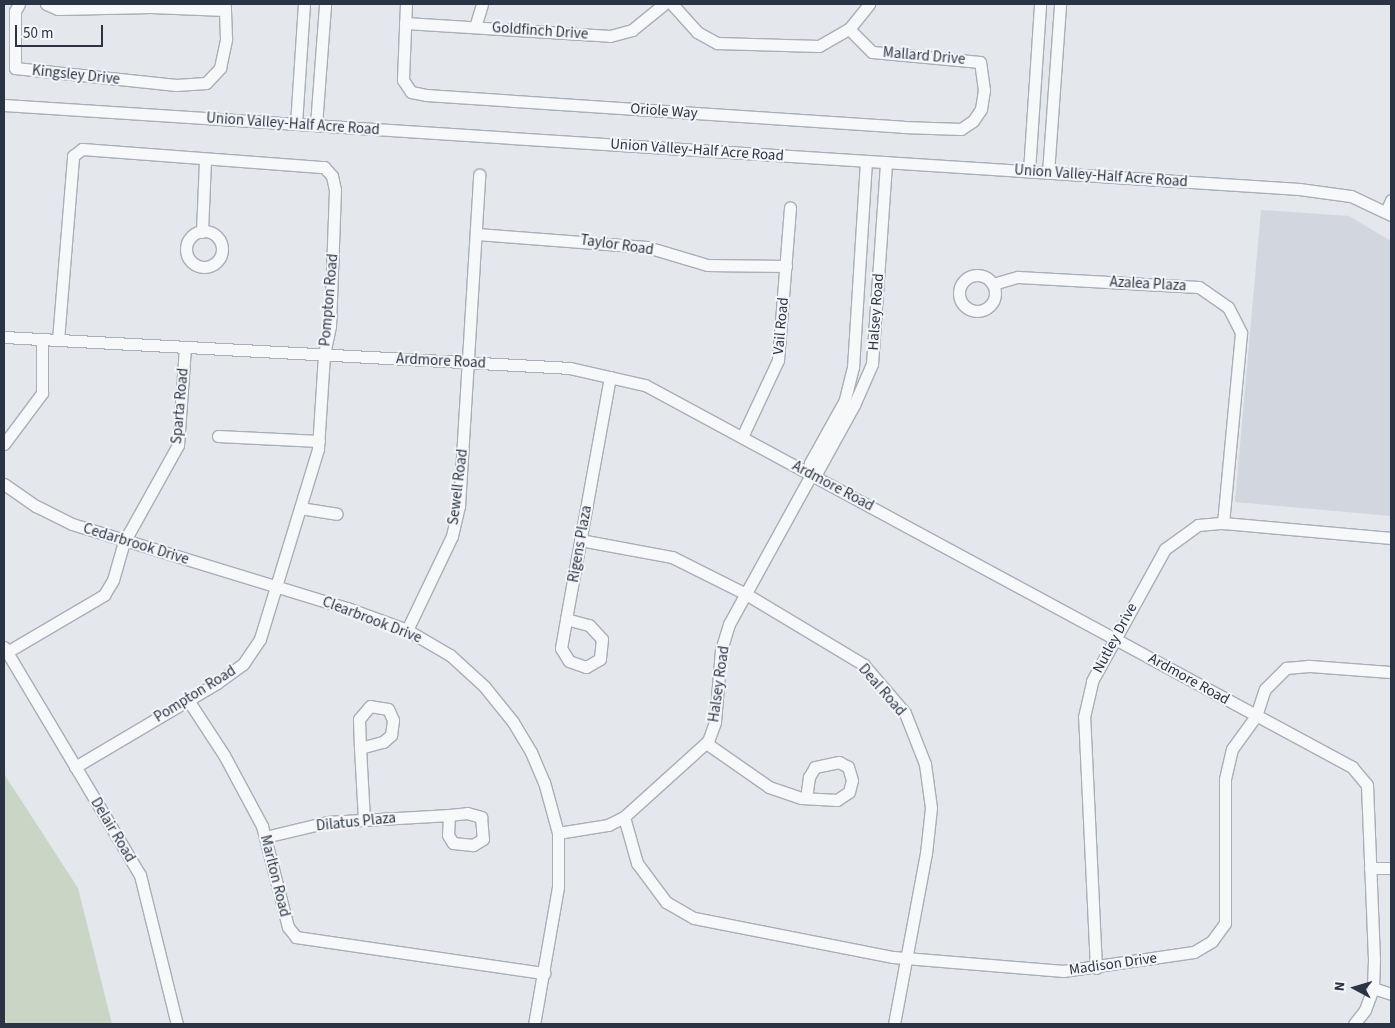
<!DOCTYPE html>
<style>
body{margin:0}
#map{position:relative;width:1395px;height:1028px;overflow:hidden;background:#e4e7ec;font-family:"Source Sans 3",sans-serif}
div>[style]{position:absolute}
[style*='--x']{left:calc(var(--x)*1px);top:calc(var(--y)*1px);width:calc(var(--w)*1px);rotate:calc(var(--a)*1deg)}
.built>*{inset:0;background:#d2d6de}
.green>*{inset:0;background:#c9d6c5}
.roads{filter:drop-shadow(1px 0 #a9aeb7) drop-shadow(-1px 0 #a9aeb7) drop-shadow(0 1px #a9aeb7) drop-shadow(0 -1px #a9aeb7)}
.minor>*{height:11px;margin:-5.5px;padding:0 5.5px;transform-origin:5.5px;border-radius:5.5px;background:#f7f8fa}
.minor>.ring{margin:-5.5px;padding:0;box-sizing:content-box;background:none;border:11px solid #f7f8fa;border-radius:50%}
span{translate:-50% -50%;white-space:nowrap;text-align:center;line-height:1.15;-webkit-text-stroke:4px #f4f6f9;paint-order:stroke}
.street-label{font-size:15px;color:#2b3445}
.frame{position:absolute;inset:0;border:5px solid #2b3445;pointer-events:none}
.north{position:absolute;left:1330px;top:963px;width:50px;height:50px;-webkit-text-stroke:4px #f4f6f9;paint-order:stroke;rotate:276deg;font-size:14px;font-weight:700;line-height:20px;text-align:center;color:#2b3445}
.north::after{content:'';display:block;margin:auto;width:18px;height:22px;background:#2b3445;clip-path:polygon(50% 0,100% 100%,50% 72%,0 100%)}
.scale{position:absolute;left:15px;top:25px;width:88px;height:22px;box-sizing:border-box;border:2px solid #2b3445;border-top:0;padding-left:6px;font-size:15px;line-height:18px;white-space:nowrap;color:#2b3445;-webkit-text-stroke:4px #f4f6f9;paint-order:stroke}
</style>
<div id="map">
<div class="built">
<i style="clip-path:polygon(1261px 210px,1349px 216px,1391px 241px,1391px 516px,1235px 502px)"></i>
</div>
<div class="green">
<i style="clip-path:polygon(4px 774px,78px 888px,112px 1024px,4px 1024px)"></i>
</div>
<div class="roads">
<div class="minor">
<i style="--x:19;--y:4;--w:8;--a:120"></i>
<i style="--x:15;--y:11;--w:57;--a:90"></i>
<i style="--x:15;--y:68;--w:162;--a:6"></i>
<i style="--x:176;--y:85;--w:30;--a:-4"></i>
<i style="--x:206;--y:83;--w:21;--a:-47"></i>
<i style="--x:220;--y:68;--w:30;--a:-78"></i>
<i style="--x:226;--y:39;--w:35;--a:-92"></i>
<i style="--x:46;--y:4;--w:13;--a:23"></i>
<i style="--x:58;--y:9;--w:93;--a:-1.2"></i>
<i style="--x:151;--y:7;--w:74;--a:2.3"></i>
<i style="--x:406;--y:4;--w:76;--a:92.3"></i>
<i style="--x:403;--y:80;--w:14;--a:56"></i>
<i style="--x:411;--y:92;--w:15;--a:11"></i>
<i style="--x:426;--y:95;--w:478;--a:3.8"></i>
<i style="--x:903;--y:127;--w:58;--a:2"></i>
<i style="--x:961;--y:129;--w:14;--a:-34"></i>
<i style="--x:973;--y:121;--w:14;--a:-56"></i>
<i style="--x:981;--y:109;--w:19;--a:-81"></i>
<i style="--x:984;--y:90;--w:28;--a:-98"></i>
<i style="--x:980;--y:62;--w:108;--a:-174.7"></i>
<i style="--x:872;--y:52;--w:33;--a:-135"></i>
<i style="--x:672;--y:4;--w:38;--a:48"></i>
<i style="--x:697;--y:32;--w:23;--a:29"></i>
<i style="--x:717;--y:43;--w:102;--a:1.7"></i>
<i style="--x:819;--y:46;--w:34;--a:-30"></i>
<i style="--x:849;--y:29;--w:32;--a:-51"></i>
<i style="--x:405;--y:23;--w:205;--a:3.6"></i>
<i style="--x:610;--y:36;--w:23;--a:-15"></i>
<i style="--x:632;--y:30;--w:41;--a:-39.1"></i>
<i style="--x:475;--y:27;--w:24;--a:-73"></i>
<i style="--x:4;--y:105;--w:1298;--a:3.71"></i>
<i style="--x:1299;--y:189;--w:52;--a:7.7"></i>
<i style="--x:1351;--y:196;--w:44;--a:25.4"></i>
<i style="--x:296;--y:124;--w:120;--a:-86.2"></i>
<i style="--x:316;--y:125;--w:121;--a:-85.7"></i>
<i style="--x:866;--y:161;--w:206;--a:93.6"></i>
<i style="--x:853;--y:367;--w:34;--a:104"></i>
<i style="--x:845;--y:400;--w:72;--a:119.1"></i>
<i style="--x:810;--y:463;--w:12;--a:85"></i>
<i style="--x:811;--y:475;--w:170;--a:118.8"></i>
<i style="--x:729;--y:624;--w:27;--a:107"></i>
<i style="--x:721;--y:650;--w:72;--a:94.8"></i>
<i style="--x:715;--y:722;--w:20;--a:110"></i>
<i style="--x:708;--y:741;--w:113;--a:137.9"></i>
<i style="--x:624;--y:817;--w:48;--a:74.2"></i>
<i style="--x:637;--y:863;--w:49;--a:53.4"></i>
<i style="--x:666;--y:902;--w:32;--a:30"></i>
<i style="--x:694;--y:918;--w:203;--a:11.1"></i>
<i style="--x:893;--y:957;--w:171;--a:4.7"></i>
<i style="--x:1063;--y:971;--w:132;--a:-8.3"></i>
<i style="--x:1194;--y:952;--w:21;--a:-31"></i>
<i style="--x:1212;--y:941;--w:22;--a:-54"></i>
<i style="--x:1225;--y:923;--w:144;--a:-90"></i>
<i style="--x:1225;--y:779;--w:31;--a:-77"></i>
<i style="--x:1232;--y:749;--w:41;--a:-54"></i>
<i style="--x:1256;--y:716;--w:28;--a:-72"></i>
<i style="--x:1265;--y:689;--w:30;--a:-45"></i>
<i style="--x:1286;--y:668;--w:23;--a:-5"></i>
<i style="--x:1309;--y:666;--w:82;--a:4.2"></i>
<i style="--x:1029;--y:171;--w:167;--a:-86.2"></i>
<i style="--x:1048;--y:173;--w:169;--a:-85.9"></i>
<i style="--x:1386;--y:212;--w:13;--a:-67"></i>
<i class="ring" style="left:186px;top:231px;width:25px;height:25px"></i>
<i style="--x:202;--y:232;--w:73;--a:-87.6"></i>
<i style="--x:477;--y:234;--w:170;--a:4.4"></i>
<i style="--x:647;--y:247;--w:63;--a:16.7"></i>
<i style="--x:707;--y:265;--w:79;--a:0.7"></i>
<i class="ring" style="left:959px;top:275px;width:25px;height:25px"></i>
<i style="--x:993;--y:284;--w:26;--a:-16"></i>
<i style="--x:1018;--y:277;--w:181;--a:3.2"></i>
<i style="--x:1199;--y:287;--w:35;--a:35"></i>
<i style="--x:1228;--y:307;--w:29;--a:63"></i>
<i style="--x:1241;--y:333;--w:191;--a:95.4"></i>
<i style="--x:4;--y:337;--w:567;--a:3.13"></i>
<i style="--x:570;--y:368;--w:77;--a:12.8"></i>
<i style="--x:645;--y:385;--w:804;--a:28.38"></i>
<i style="--x:1352;--y:767;--w:23;--a:50"></i>
<i style="--x:1367;--y:785;--w:175;--a:87.7"></i>
<i style="--x:1374;--y:960;--w:28;--a:92"></i>
<i style="--x:1373;--y:988;--w:23;--a:110"></i>
<i style="--x:1365;--y:1010;--w:18;--a:128"></i>
<i style="--x:58;--y:340;--w:185;--a:-85.3"></i>
<i style="--x:73;--y:156;--w:11;--a:-38"></i>
<i style="--x:82;--y:149;--w:243;--a:4.3"></i>
<i style="--x:324;--y:167;--w:12;--a:48"></i>
<i style="--x:332;--y:176;--w:14;--a:78"></i>
<i style="--x:335;--y:190;--w:136;--a:92.1"></i>
<i style="--x:330;--y:326;--w:30;--a:102"></i>
<i style="--x:324;--y:355;--w:94;--a:93.7"></i>
<i style="--x:318;--y:449;--w:199;--a:107"></i>
<i style="--x:260;--y:639;--w:30;--a:124"></i>
<i style="--x:243;--y:664;--w:32;--a:144"></i>
<i style="--x:217;--y:683;--w:165;--a:149.4"></i>
<i style="--x:218;--y:436;--w:101;--a:2.8"></i>
<i style="--x:742;--y:437;--w:85;--a:-64.9"></i>
<i style="--x:778;--y:360;--w:153;--a:-85.5"></i>
<i style="--x:4;--y:444;--w:64;--a:-53.3"></i>
<i style="--x:42;--y:393;--w:54;--a:-90"></i>
<i style="--x:811;--y:475;--w:7;--a:-27"></i>
<i style="--x:817;--y:472;--w:77;--a:-61.1"></i>
<i style="--x:854;--y:405;--w:45;--a:-66.3"></i>
<i style="--x:872;--y:364;--w:202;--a:-86"></i>
<i style="--x:4;--y:484;--w:39;--a:35"></i>
<i style="--x:36;--y:506;--w:40;--a:26.6"></i>
<i style="--x:72;--y:524;--w:288;--a:17"></i>
<i style="--x:347;--y:608;--w:64;--a:20.1"></i>
<i style="--x:407;--y:630;--w:50;--a:30.2"></i>
<i style="--x:450;--y:655;--w:46;--a:42.4"></i>
<i style="--x:484;--y:686;--w:46;--a:51.1"></i>
<i style="--x:513;--y:722;--w:35;--a:59"></i>
<i style="--x:531;--y:752;--w:33;--a:67"></i>
<i style="--x:544;--y:782;--w:53;--a:74.6"></i>
<i style="--x:558;--y:833;--w:54;--a:90"></i>
<i style="--x:558;--y:887;--w:139;--a:99.9"></i>
<i style="--x:300;--y:508;--w:37;--a:9"></i>
<i style="--x:580;--y:540;--w:94;--a:10.5"></i>
<i style="--x:672;--y:557;--w:83;--a:26.6"></i>
<i style="--x:746;--y:594;--w:138;--a:31"></i>
<i style="--x:864;--y:665;--w:63;--a:49.5"></i>
<i style="--x:905;--y:713;--w:55;--a:68.6"></i>
<i style="--x:925;--y:764;--w:44;--a:82.2"></i>
<i style="--x:931;--y:808;--w:45;--a:96.3"></i>
<i style="--x:926;--y:853;--w:174;--a:100.6"></i>
<i style="--x:566;--y:619;--w:246;--a:-79.7"></i>
<i style="--x:566;--y:619;--w:24;--a:15"></i>
<i style="--x:589;--y:625;--w:19;--a:47"></i>
<i style="--x:602;--y:639;--w:20;--a:96"></i>
<i style="--x:600;--y:659;--w:16;--a:150"></i>
<i style="--x:586;--y:667;--w:18;--a:-161"></i>
<i style="--x:569;--y:661;--w:15;--a:-122"></i>
<i style="--x:561;--y:648;--w:29;--a:-80"></i>
<i style="--x:407;--y:630;--w:104;--a:-64.4"></i>
<i style="--x:452;--y:536;--w:31;--a:-77"></i>
<i style="--x:459;--y:506;--w:332;--a:-86.5"></i>
<i style="--x:4;--y:647;--w:265;--a:59.2"></i>
<i style="--x:140;--y:875;--w:154;--a:76.1"></i>
<i style="--x:7;--y:652;--w:113;--a:-30.4"></i>
<i style="--x:104;--y:595;--w:17;--a:-59"></i>
<i style="--x:113;--y:580;--w:40;--a:-74"></i>
<i style="--x:124;--y:542;--w:111;--a:-60.9"></i>
<i style="--x:178;--y:445;--w:98;--a:-85.9"></i>
<i style="--x:188;--y:700;--w:66;--a:56.8"></i>
<i style="--x:224;--y:755;--w:81;--a:61.8"></i>
<i style="--x:262;--y:826;--w:104;--a:75.6"></i>
<i style="--x:288;--y:927;--w:13;--a:51"></i>
<i style="--x:296;--y:937;--w:251;--a:8.3"></i>
<i style="--x:706;--y:743;--w:77;--a:34.9"></i>
<i style="--x:769;--y:787;--w:34;--a:19"></i>
<i style="--x:801;--y:798;--w:36;--a:3"></i>
<i style="--x:837;--y:800;--w:14;--a:-34"></i>
<i style="--x:849;--y:792;--w:12;--a:-76"></i>
<i style="--x:852;--y:780;--w:14;--a:-107"></i>
<i style="--x:848;--y:767;--w:10;--a:-151"></i>
<i style="--x:839;--y:762;--w:25;--a:168"></i>
<i style="--x:815;--y:767;--w:12;--a:121"></i>
<i style="--x:809;--y:777;--w:21;--a:98"></i>
<i style="--x:360;--y:748;--w:24;--a:-15"></i>
<i style="--x:383;--y:742;--w:11;--a:-41"></i>
<i style="--x:391;--y:735;--w:15;--a:-82"></i>
<i style="--x:393;--y:720;--w:12;--a:-114"></i>
<i style="--x:388;--y:709;--w:18;--a:-171"></i>
<i style="--x:370;--y:706;--w:17;--a:130"></i>
<i style="--x:359;--y:719;--w:29;--a:88"></i>
<i style="--x:360;--y:748;--w:72;--a:86.8"></i>
<i style="--x:467;--y:813;--w:15;--a:16"></i>
<i style="--x:481;--y:817;--w:22;--a:85"></i>
<i style="--x:483;--y:839;--w:12;--a:149"></i>
<i style="--x:473;--y:845;--w:20;--a:-174"></i>
<i style="--x:453;--y:843;--w:9;--a:-122"></i>
<i style="--x:448;--y:835;--w:20;--a:-87"></i>
<i style="--x:449;--y:815;--w:18;--a:-6"></i>
<i style="--x:558;--y:833;--w:51;--a:-9.1"></i>
<i style="--x:608;--y:825;--w:18;--a:-27"></i>
<i style="--x:265;--y:837;--w:65;--a:-13.4"></i>
<i style="--x:328;--y:822;--w:121;--a:-3.3"></i>
<i style="--x:1370;--y:868;--w:21;--a:0"></i>
<i style="--x:1096;--y:968;--w:251;--a:-92.7"></i>
<i style="--x:1084;--y:717;--w:37;--a:-77"></i>
<i style="--x:1092;--y:681;--w:151;--a:-61.1"></i>
<i style="--x:1165;--y:549;--w:41;--a:-36"></i>
<i style="--x:1198;--y:525;--w:25;--a:-5"></i>
<i style="--x:1223;--y:523;--w:169;--a:5.1"></i>
<i style="--x:1373;--y:988;--w:19;--a:18"></i>
</div>
</div>
<div class="street-label">
<span style="left:540px;top:31px;rotate:4deg">Goldfinch Drive</span>
<span style="left:924px;top:56px;rotate:5deg">Mallard Drive</span>
<span style="left:76px;top:75px;rotate:6deg">Kingsley Drive</span>
<span style="left:664px;top:111px;rotate:4deg">Oriole Way</span>
<span style="left:293px;top:124px;rotate:4deg">Union Valley-Half Acre Road</span>
<span style="left:697px;top:150px;rotate:4deg">Union Valley-Half Acre Road</span>
<span style="left:1101px;top:176px;rotate:4deg">Union Valley-Half Acre Road</span>
<span style="left:617px;top:245px;rotate:8deg">Taylor Road</span>
<span style="left:1148px;top:284px;rotate:3deg">Azalea Plaza</span>
<span style="left:329px;top:300px;rotate:-85deg">Pompton Road</span>
<span style="left:876px;top:312px;rotate:-86deg">Halsey Road</span>
<span style="left:781px;top:326px;rotate:-85deg">Vail Road</span>
<span style="left:441px;top:361px;rotate:3deg">Ardmore Road</span>
<span style="left:180px;top:406px;rotate:-85deg">Sparta Road</span>
<span style="left:833px;top:486px;rotate:28deg">Ardmore Road</span>
<span style="left:458px;top:487px;rotate:-83deg">Sewell Road</span>
<span style="left:136px;top:544px;rotate:17deg">Cedarbrook Drive</span>
<span style="left:580px;top:544px;rotate:-80deg">Rigens Plaza</span>
<span style="left:372px;top:620px;rotate:21deg">Clearbrook Drive</span>
<span style="left:1115px;top:638px;rotate:-62deg">Nutley Drive</span>
<span style="left:1189px;top:679px;rotate:29deg">Ardmore Road</span>
<span style="left:719px;top:684px;rotate:-82deg">Halsey Road</span>
<span style="left:882px;top:690px;rotate:49deg">Deal Road</span>
<span style="left:195px;top:694px;rotate:-32deg">Pompton Road</span>
<span style="left:356px;top:822px;rotate:-6deg">Dilatus Plaza</span>
<span style="left:113px;top:830px;rotate:59deg">Delair Road</span>
<span style="left:275px;top:876px;rotate:76deg">Marlton Road</span>
<span style="left:1113px;top:964px;rotate:-8deg">Madison Drive</span>
</div>
<div class="frame"></div>
<div class="north">N</div>
<div class="scale">50 m</div>
</div>
